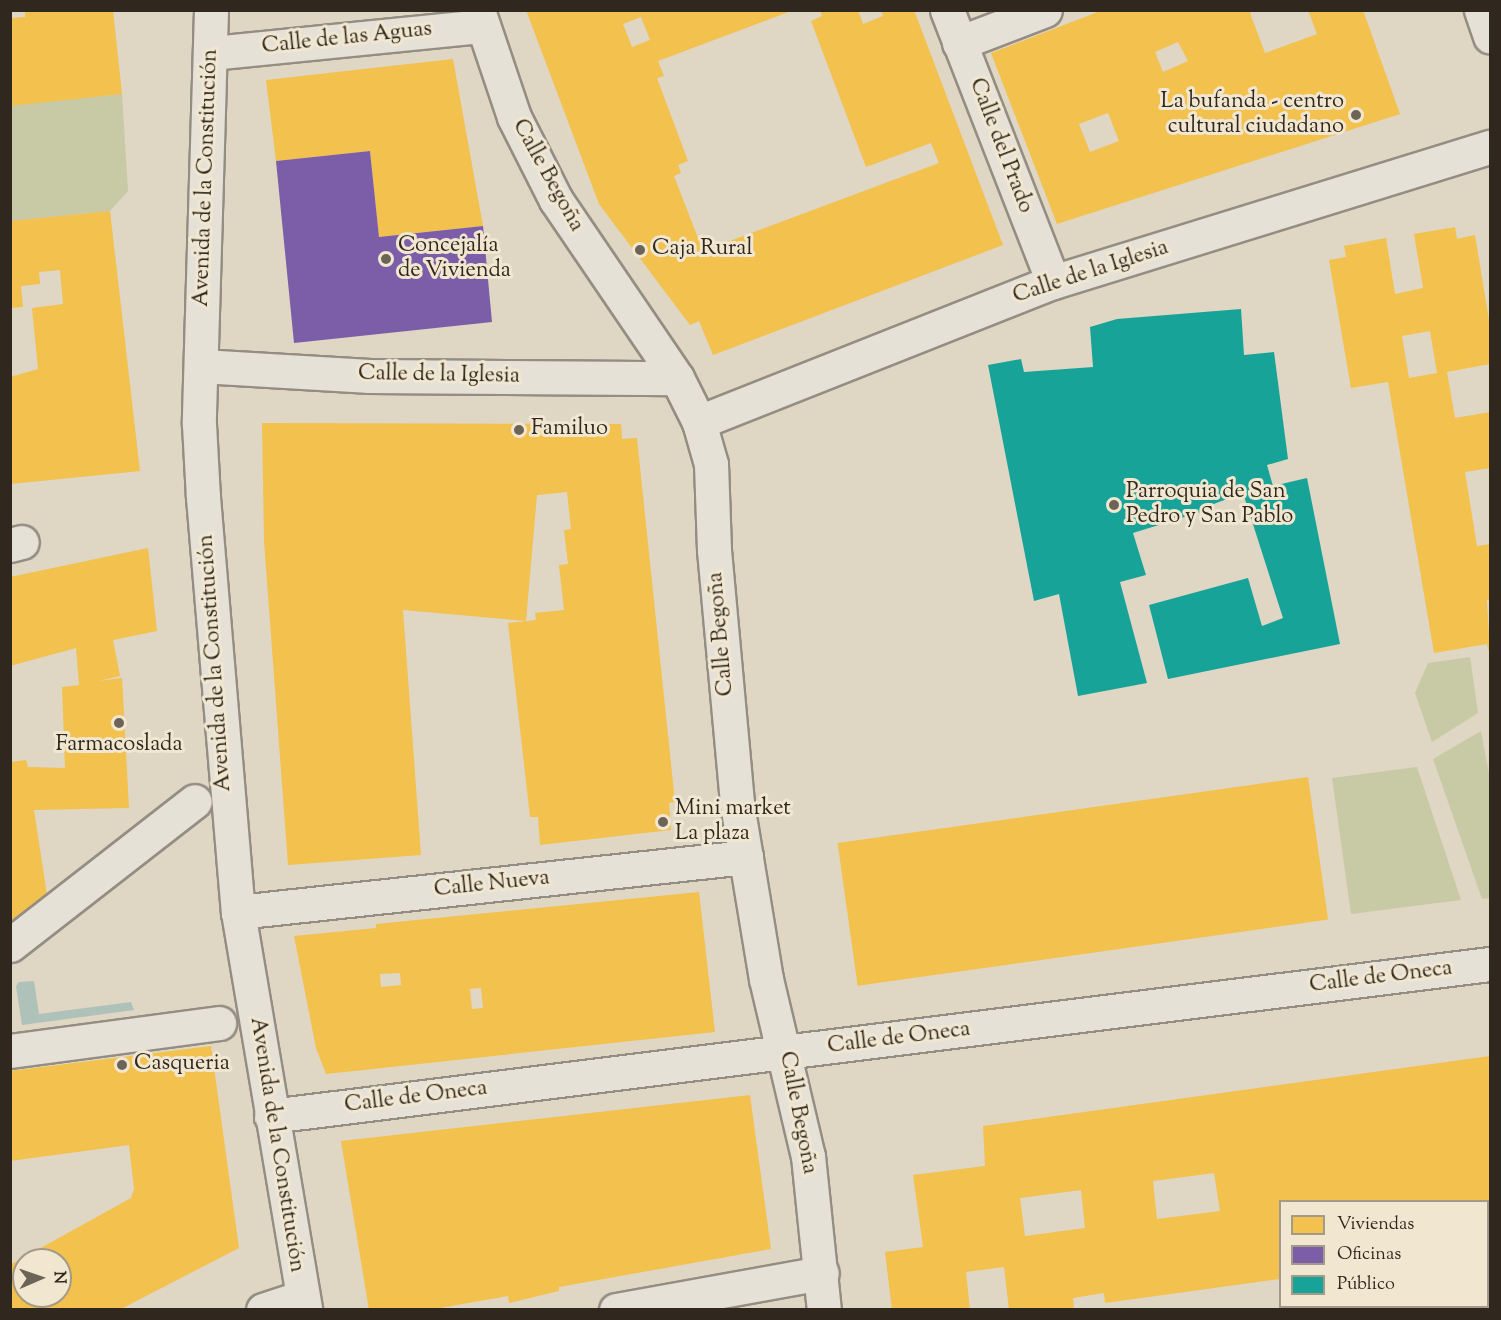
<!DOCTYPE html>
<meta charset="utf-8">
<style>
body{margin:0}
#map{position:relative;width:1501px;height:1320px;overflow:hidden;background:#dfd6c3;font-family:"Sorts Mill Goudy",serif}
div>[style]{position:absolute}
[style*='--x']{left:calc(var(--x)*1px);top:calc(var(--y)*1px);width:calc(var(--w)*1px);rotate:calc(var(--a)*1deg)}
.green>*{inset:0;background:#c8caa6}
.water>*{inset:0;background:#aec2ba}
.homes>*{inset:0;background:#f2c14e;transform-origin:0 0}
.offices>*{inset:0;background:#7b5ea7}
.public>*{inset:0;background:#17a398}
.roads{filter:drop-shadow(2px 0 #948d82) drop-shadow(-2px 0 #948d82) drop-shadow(0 2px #948d82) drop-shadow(0 -2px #948d82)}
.minor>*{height:33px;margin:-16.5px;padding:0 16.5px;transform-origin:16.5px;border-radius:16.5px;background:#e6e1d7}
.dots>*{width:16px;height:16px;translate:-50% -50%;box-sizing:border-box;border:3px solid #f1e7d1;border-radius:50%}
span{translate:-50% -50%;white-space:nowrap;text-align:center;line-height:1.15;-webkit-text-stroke:6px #f1e7d1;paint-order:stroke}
.street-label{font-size:22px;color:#30271e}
.poi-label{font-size:22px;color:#30271e}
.right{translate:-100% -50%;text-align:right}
.left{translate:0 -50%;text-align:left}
.frame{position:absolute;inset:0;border:12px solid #30271e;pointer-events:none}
.legend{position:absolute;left:1279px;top:1200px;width:210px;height:108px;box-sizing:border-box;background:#f1e7d1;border:2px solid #a49a89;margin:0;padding:8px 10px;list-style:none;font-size:18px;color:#30271e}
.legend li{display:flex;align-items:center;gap:12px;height:30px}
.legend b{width:30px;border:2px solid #a49a89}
.north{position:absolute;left:12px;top:1248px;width:60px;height:60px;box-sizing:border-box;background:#f1e7d1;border:2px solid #a49a89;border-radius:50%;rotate:88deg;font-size:16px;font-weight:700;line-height:24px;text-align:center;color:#30271e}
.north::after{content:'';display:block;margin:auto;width:21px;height:27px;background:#6d6458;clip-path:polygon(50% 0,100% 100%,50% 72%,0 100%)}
</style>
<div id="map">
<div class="green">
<i style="clip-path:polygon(122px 94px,128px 191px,110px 211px,11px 221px,10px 105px)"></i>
<i style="clip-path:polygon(1470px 657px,1478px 713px,1432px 742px,1415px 693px,1428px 663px)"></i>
<i style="clip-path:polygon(1481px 731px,1490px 779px,1490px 898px,1482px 899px,1433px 759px)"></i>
<i style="clip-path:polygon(1417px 767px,1461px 900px,1351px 914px,1332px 778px)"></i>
</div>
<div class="water">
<i style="clip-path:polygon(34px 981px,39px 1014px,131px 1002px,134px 1010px,22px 1025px,16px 986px,19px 982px)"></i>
</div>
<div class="homes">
<i style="clip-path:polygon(25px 10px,113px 10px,122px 94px,10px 106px,10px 18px,25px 17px)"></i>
<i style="clip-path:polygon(evenodd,526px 10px,794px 10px,658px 61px,664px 76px,657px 78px,688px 161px,678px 165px,681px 173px,674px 176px,703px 251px,939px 163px,931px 143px,866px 167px,811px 21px,822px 16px,820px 10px,858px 10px,863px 24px,883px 16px,881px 10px,914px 10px,1003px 245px,713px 355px,699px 321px,690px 325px,599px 204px,526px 10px,641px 17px,650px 40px,632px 47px,623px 24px,641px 17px)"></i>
<i style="clip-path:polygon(evenodd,1103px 10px,1256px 10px,1250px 13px,1265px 53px,1317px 34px,1308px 10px,1363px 10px,1400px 114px,1057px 224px,991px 53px,1103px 10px,1178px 42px,1188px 61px,1163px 72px,1155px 52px,1178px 42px,1103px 10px,1108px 113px,1119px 141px,1090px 152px,1079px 124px,1108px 113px)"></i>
<i style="clip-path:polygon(453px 59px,483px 226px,379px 237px,370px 151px,276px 161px,266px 80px)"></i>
<i style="clip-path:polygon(110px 211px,140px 471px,10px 484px,10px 377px,38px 369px,32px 308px,63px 304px,60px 270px,39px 272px,40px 284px,21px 286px,23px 307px,10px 308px,10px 221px)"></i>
<i style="clip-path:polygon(evenodd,1455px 227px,1457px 239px,1475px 235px,1490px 326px,1490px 364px,1447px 372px,1455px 418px,1490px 412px,1490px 468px,1465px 472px,1477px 546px,1490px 544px,1490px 600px,1487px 600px,1490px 656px,1487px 644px,1434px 653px,1388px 382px,1351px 388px,1329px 260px,1346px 257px,1344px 246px,1386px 238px,1395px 294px,1423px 288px,1414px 234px,1455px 227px,1430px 331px,1437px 373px,1409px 378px,1402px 336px,1430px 331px)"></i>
<i style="clip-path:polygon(262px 423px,621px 424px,622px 439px,637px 438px,675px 802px,669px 803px,671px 830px,540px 845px,538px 817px,530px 817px,508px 623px,528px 621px,536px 620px,535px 613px,564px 610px,559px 565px,568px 564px,564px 530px,571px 529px,567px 492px,537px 495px,526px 621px,403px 610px,421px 855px,288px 865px,264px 541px)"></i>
<i style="clip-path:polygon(148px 548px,157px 631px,113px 640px,120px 676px,99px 681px,122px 678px,129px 808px,34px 810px,47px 895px,10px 921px,10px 762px,26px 760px,28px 767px,65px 768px,62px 687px,79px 685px,76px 648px,10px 666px,10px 577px)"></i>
<i style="left:1308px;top:777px;width:144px;height:475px;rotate:82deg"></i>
<i style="clip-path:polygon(evenodd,699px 892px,715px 1032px,326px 1074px,316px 1048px,294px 936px,376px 928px,376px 924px,699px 892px,400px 973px,401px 985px,381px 987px,380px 974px,400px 973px,699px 892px,481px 988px,483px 1008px,472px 1009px,470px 989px,481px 988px)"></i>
<i style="clip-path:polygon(evenodd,211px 1046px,239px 1248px,119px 1310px,10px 1310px,10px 1265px,131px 1198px,134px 1189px,129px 1145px,10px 1161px,10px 1071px,211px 1046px,24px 1260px,60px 1260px,60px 1296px,24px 1296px,24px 1260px)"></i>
<i style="clip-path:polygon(evenodd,1490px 1056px,1490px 1252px,1488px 1252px,1488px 1202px,1280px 1202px,1280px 1279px,1105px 1303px,1104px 1293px,1073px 1298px,1074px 1310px,1009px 1310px,1004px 1267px,966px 1272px,970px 1310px,892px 1310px,885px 1252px,923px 1247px,913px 1175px,985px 1166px,983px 1126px,1490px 1056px,1214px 1173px,1220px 1211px,1157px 1219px,1153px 1181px,1214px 1173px,1490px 1056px,1081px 1190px,1085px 1228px,1025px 1236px,1020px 1198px,1081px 1190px)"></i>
<i style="clip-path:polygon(750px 1095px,771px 1249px,559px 1287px,559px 1291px,509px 1303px,508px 1296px,429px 1310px,369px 1310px,341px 1141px)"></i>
</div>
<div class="offices">
<i style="clip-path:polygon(370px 151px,379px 237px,483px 226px,492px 322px,294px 343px,276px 161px)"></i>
</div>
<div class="public">
<i style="clip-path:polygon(1241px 309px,1244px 355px,1274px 352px,1288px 459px,1267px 465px,1273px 486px,1307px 478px,1340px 644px,1168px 679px,1149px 605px,1248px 578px,1262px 626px,1283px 618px,1243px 493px,1203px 508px,1204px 511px,1133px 533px,1146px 575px,1120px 582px,1147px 683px,1078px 696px,1059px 594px,1034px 601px,988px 365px,1021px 359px,1024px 372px,1093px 367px,1090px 327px,1117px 319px)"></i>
</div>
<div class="roads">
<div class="minor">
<i style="--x:211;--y:10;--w:414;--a:91.7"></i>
<i style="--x:199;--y:424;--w:73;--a:86.9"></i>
<i style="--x:203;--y:497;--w:416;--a:85.2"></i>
<i style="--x:238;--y:912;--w:404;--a:80.4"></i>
<i style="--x:478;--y:10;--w:113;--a:71.4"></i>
<i style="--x:514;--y:117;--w:93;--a:63.2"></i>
<i style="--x:556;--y:200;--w:215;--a:55.8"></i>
<i style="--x:677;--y:378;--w:49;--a:63.4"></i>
<i style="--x:699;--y:422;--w:44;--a:74.1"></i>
<i style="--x:711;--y:464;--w:86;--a:88"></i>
<i style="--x:714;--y:550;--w:255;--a:84.8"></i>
<i style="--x:737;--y:804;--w:177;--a:80.6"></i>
<i style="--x:766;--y:979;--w:182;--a:76.7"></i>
<i style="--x:808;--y:1156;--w:155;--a:84.1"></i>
<i style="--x:947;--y:10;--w:292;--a:68.7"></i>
<i style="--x:1481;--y:10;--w:28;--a:71"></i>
<i style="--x:959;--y:43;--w:92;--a:-21"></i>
<i style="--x:212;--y:53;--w:271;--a:-5.7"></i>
<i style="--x:201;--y:366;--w:169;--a:3.4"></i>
<i style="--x:370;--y:376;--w:307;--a:0.4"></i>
<i style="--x:699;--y:422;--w:381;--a:-21.6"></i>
<i style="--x:1053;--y:282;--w:457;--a:-17.2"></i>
<i style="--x:10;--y:545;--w:12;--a:-14"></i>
<i style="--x:238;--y:912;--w:511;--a:-6.18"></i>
<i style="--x:10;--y:945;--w:234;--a:-37.9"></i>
<i style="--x:10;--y:1051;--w:211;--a:-7.6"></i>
<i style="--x:271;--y:1116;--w:1228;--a:-7.11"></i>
<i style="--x:263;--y:1310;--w:41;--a:-18.4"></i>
<i style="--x:616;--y:1310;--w:209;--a:-10.2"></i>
</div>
</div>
<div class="dots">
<i style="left:1356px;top:115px;background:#6d6458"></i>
<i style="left:640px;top:250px;background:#6d6458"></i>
<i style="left:386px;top:259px;background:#6d6458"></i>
<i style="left:519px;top:430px;background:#6d6458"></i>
<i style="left:1114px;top:505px;background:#6d6458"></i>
<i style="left:119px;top:723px;background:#6d6458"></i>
<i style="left:663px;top:822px;background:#6d6458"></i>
<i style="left:122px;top:1065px;background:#6d6458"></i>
</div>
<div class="street-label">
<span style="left:347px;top:39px;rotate:-6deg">Calle de las Aguas</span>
<span style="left:1000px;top:146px;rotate:69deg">Calle del Prado</span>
<span style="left:547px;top:176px;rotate:61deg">Calle Begoña</span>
<span style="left:207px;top:178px;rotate:-88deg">Avenida de la Constitución</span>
<span style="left:1091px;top:273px;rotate:-18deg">Calle de la Iglesia</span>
<span style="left:439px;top:376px;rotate:1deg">Calle de la Iglesia</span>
<span style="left:722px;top:634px;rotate:-95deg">Calle Begoña</span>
<span style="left:216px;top:663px;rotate:-94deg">Avenida de la Constitución</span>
<span style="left:492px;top:885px;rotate:-6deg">Calle Nueva</span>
<span style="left:1381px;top:978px;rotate:-7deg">Calle de Oneca</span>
<span style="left:899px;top:1039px;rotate:-7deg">Calle de Oneca</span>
<span style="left:416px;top:1098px;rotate:-7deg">Calle de Oneca</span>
<span style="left:797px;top:1113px;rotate:79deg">Calle Begoña</span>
<span style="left:276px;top:1145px;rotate:81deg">Avenida de la Constitución</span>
</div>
<div class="poi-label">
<span class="right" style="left:1344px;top:115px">La bufanda - centro<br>cultural ciudadano</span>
<span class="left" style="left:398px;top:259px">Concejalía<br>de Vivienda</span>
<span class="left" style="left:652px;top:250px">Caja Rural</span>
<span class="left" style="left:531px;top:430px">Familuo</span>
<span class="left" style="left:1126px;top:505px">Parroquia de San<br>Pedro y San Pablo</span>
<span style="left:119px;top:746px">Farmacoslada</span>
<span class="left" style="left:675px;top:822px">Mini market<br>La plaza</span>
<span class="left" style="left:134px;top:1065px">Casqueria</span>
</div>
<div class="frame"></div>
<ul class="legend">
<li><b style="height:16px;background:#f2c14e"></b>Viviendas</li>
<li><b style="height:16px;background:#7b5ea7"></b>Oficinas</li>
<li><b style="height:16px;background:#17a398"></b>Público</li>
</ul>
<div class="north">N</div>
</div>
